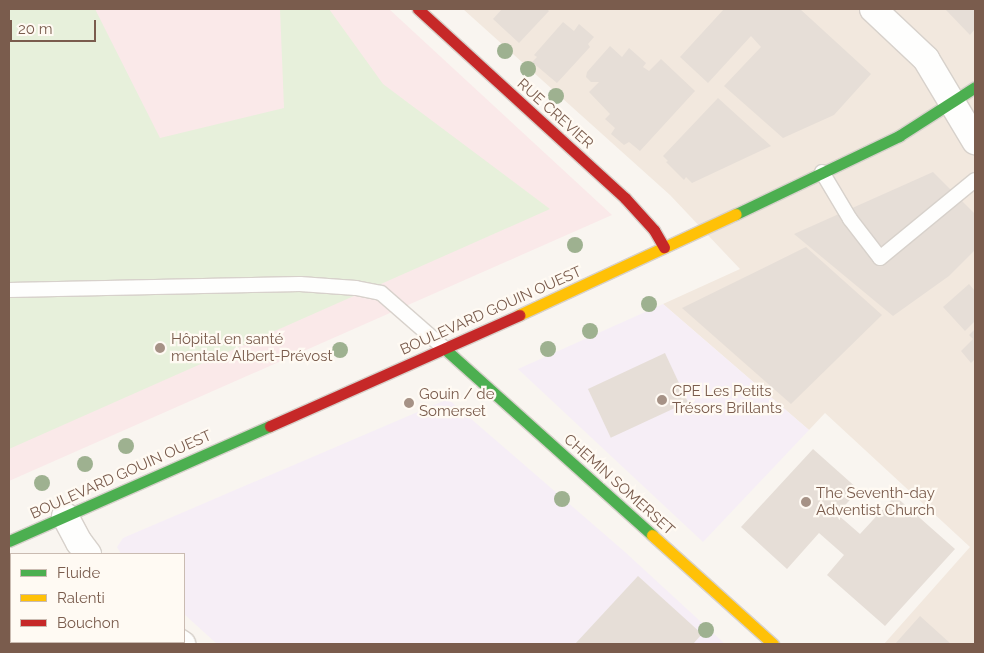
<!DOCTYPE html>
<meta charset="utf-8">
<style>
body{margin:0}
#map{position:relative;width:984px;height:653px;overflow:hidden;background:#f9f5f0;font-family:Raleway,sans-serif}
div>[style]{position:absolute}
[style*='--x']{left:calc(var(--x)*1px);top:calc(var(--y)*1px);width:calc(var(--w)*1px);rotate:calc(var(--a)*1deg)}
.residential>*{inset:0;background:#f2e8de}
.education>*{inset:0;background:#f6eef6}
.medical>*{inset:0;background:#fae9e9}
.green>*{inset:0;background:#e7f0db}
.building>*{inset:0;background:#e6ded7;transform-origin:0 0}
.roads{filter:drop-shadow(1px 0 #d7d1cb) drop-shadow(-1px 0 #d7d1cb) drop-shadow(0 1px #d7d1cb) drop-shadow(0 -1px #d7d1cb)}
.lane>*{height:14px;margin:-7px;padding:0 7px;transform-origin:7px;border-radius:7px;background:#fefefd}
.street>*{height:26px;margin:-13px;padding:0 13px;transform-origin:13px;border-radius:13px;background:#fefefd}
.fast>*{height:11px;margin:-5.5px;padding:0 5.5px;transform-origin:5.5px;border-radius:5.5px;background:#4caf50}
.slow>*{height:11px;margin:-5.5px;padding:0 5.5px;transform-origin:5.5px;border-radius:5.5px;background:#ffc107}
.jam>*{height:11px;margin:-5.5px;padding:0 5.5px;transform-origin:5.5px;border-radius:5.5px;background:#c62828}
.trees>*{width:16px;height:16px;margin:-8px;border-radius:50%;background:#9eb190}
.dots>*{width:14px;height:14px;translate:-50% -50%;box-sizing:border-box;border:2px solid #fffaf3;border-radius:50%}
span{translate:-50% -50%;white-space:nowrap;text-align:center;line-height:1.15;-webkit-text-stroke:4.5px #fffaf3;paint-order:stroke}
.street-label{font-size:15px;color:#7a5c4d}
.poi-label{font-size:15px;color:#7a5c4d}
.left{translate:0 -50%;text-align:left}
.frame{position:absolute;inset:0;border:10px solid #7a5c4d;pointer-events:none}
.legend{position:absolute;left:10px;top:553px;width:175px;height:90px;box-sizing:border-box;background:#fffaf3;border:1px solid #cabbb1;margin:0;padding:6px 9px;list-style:none;font-size:15px;color:#7a5c4d}
.legend li{display:flex;align-items:center;gap:10px;height:25px}
.legend b{width:25px;border:1px solid #cabbb1}
.scale{position:absolute;left:10px;top:20px;width:86px;height:22px;box-sizing:border-box;border:2px solid #7a5c4d;border-top:0;padding-left:6px;font-size:15px;line-height:18px;white-space:nowrap;color:#7a5c4d;-webkit-text-stroke:4px #fffaf3;paint-order:stroke}
</style>
<div id="map">
<div class="residential">
<i style="clip-path:polygon(463px 9px,975px 9px,975px 644px,884px 644px,970px 547px,825px 413px,809px 430px,663px 304px,740px 269px,670px 195px)"></i>
<i style="clip-path:polygon(11px 598px,11px 642px,127px 642px,130px 644px,9px 644px,9px 600px)"></i>
</div>
<div class="education">
<i style="clip-path:polygon(663px 304px,809px 430px,703px 542px,518px 369px)"></i>
<i style="clip-path:polygon(448px 399px,625px 552px,725px 644px,217px 644px,184px 614px,184px 554px,121px 554px,117px 547px,123px 538px)"></i>
</div>
<div class="medical">
<i style="clip-path:polygon(9px 9px,389px 9px,612px 215px,9px 481px)"></i>
</div>
<div class="green">
<i style="clip-path:polygon(9px 9px,95px 9px,160px 138px,284px 108px,280px 9px,329px 9px,383px 84px,550px 209px,9px 449px)"></i>
</div>
<div class="building">
<i style="clip-path:polygon(502px 9px,547px 9px,549px 11px,519px 43px,493px 19px)"></i>
<i style="clip-path:polygon(724px 9px,800px 9px,871px 74px,834px 115px,783px 138px,724px 86px,761px 47px,751px 36px,708px 83px,680px 57px)"></i>
<i style="clip-path:polygon(945px 9px,975px 9px,975px 29px,970px 35px)"></i>
<i style="clip-path:polygon(563px 22px,574px 31px,579px 24px,594px 37px,588px 44px,590px 47px,557px 83px,532px 62px,537px 57px,534px 55px)"></i>
<i style="clip-path:polygon(610px 46px,622px 57px,629px 48px,646px 63px,643px 67px,649px 71px,661px 59px,695px 91px,640px 151px,629px 142px,624px 145px,611px 134px,615px 128px,605px 119px,610px 114px,589px 92px,599px 82px,591px 82px,586px 77px,587px 72px)"></i>
<i style="clip-path:polygon(718px 98px,771px 146px,692px 183px,686px 177px,684px 180px,666px 162px,668px 161px,663px 156px)"></i>
<i style="clip-path:polygon(933px 172px,975px 214px,975px 250px,949px 276px,893px 316px,794px 234px)"></i>
<i style="clip-path:polygon(806px 247px,882px 315px,791px 404px,682px 308px)"></i>
<i style="clip-path:polygon(969px 284px,975px 291px,975px 321px,965px 331px,943px 307px)"></i>
<i style="clip-path:polygon(975px 329px,975px 359px,971px 363px,961px 351px,973px 339px,969px 335px)"></i>
<i style="left:665px;top:353px;width:54px;height:85px;rotate:65deg"></i>
<i style="clip-path:polygon(813px 449px,859px 490px,837px 514px,860px 534px,895px 496px,955px 549px,885px 626px,827px 575px,844px 555px,819px 533px,787px 569px,741px 527px)"></i>
<i style="clip-path:polygon(638px 576px,702px 634px,693px 644px,575px 644px)"></i>
<i style="clip-path:polygon(920px 616px,951px 644px,895px 644px)"></i>
<i style="clip-path:polygon(11px 626px,11px 642px,49px 642px,46px 644px,9px 644px,9px 628px)"></i>
</div>
<div class="roads">
<div class="lane">
<i style="--x:822;--y:172;--w:55;--a:59.2"></i>
<i style="--x:850;--y:219;--w:49;--a:52.4"></i>
<i style="--x:880;--y:258;--w:123;--a:-39.4"></i>
<i style="--x:9;--y:290;--w:291;--a:-1.2"></i>
<i style="--x:300;--y:284;--w:56;--a:4.1"></i>
<i style="--x:356;--y:288;--w:25;--a:11"></i>
<i style="--x:381;--y:293;--w:85;--a:41.2"></i>
</div>
<div class="street">
<i style="--x:873;--y:9;--w:73;--a:43.3"></i>
<i style="--x:926;--y:59;--w:96;--a:59.1"></i>
<i style="--x:65;--y:516;--w:30;--a:62"></i>
<i style="--x:79;--y:542;--w:15;--a:53"></i>
<i style="--x:179;--y:642;--w:4;--a:34"></i>
</div>
<div class="fast">
<i style="--x:736;--y:214;--w:181;--a:-25.6"></i>
<i style="--x:899;--y:136;--w:90;--a:-32.8"></i>
<i style="--x:445;--y:349;--w:278;--a:41.9"></i>
<i style="--x:9;--y:541;--w:285;--a:-23.8"></i>
</div>
<div class="slow">
<i style="--x:519;--y:315;--w:239;--a:-25"></i>
<i style="--x:652;--y:535;--w:163;--a:42"></i>
</div>
<div class="jam">
<i style="--x:418;--y:9;--w:280;--a:42.4"></i>
<i style="--x:625;--y:198;--w:43;--a:47.8"></i>
<i style="--x:654;--y:230;--w:20;--a:60"></i>
<i style="--x:270;--y:426;--w:273;--a:-24"></i>
</div>
</div>
<div class="trees">
<i style="left:505px;top:51px"></i>
<i style="left:528px;top:69px"></i>
<i style="left:556px;top:96px"></i>
<i style="left:575px;top:245px"></i>
<i style="left:649px;top:304px"></i>
<i style="left:590px;top:331px"></i>
<i style="left:548px;top:349px"></i>
<i style="left:340px;top:350px"></i>
<i style="left:126px;top:446px"></i>
<i style="left:85px;top:464px"></i>
<i style="left:42px;top:483px"></i>
<i style="left:562px;top:499px"></i>
<i style="left:706px;top:630px"></i>
</div>
<div class="dots">
<i style="left:160px;top:348px;background:#a69286"></i>
<i style="left:662px;top:400px;background:#a69286"></i>
<i style="left:409px;top:403px;background:#a69286"></i>
<i style="left:806px;top:502px;background:#a69286"></i>
</div>
<div class="street-label">
<span style="left:555px;top:114px;rotate:42deg">RUE CREVIER</span>
<span style="left:491px;top:311px;rotate:-24deg">BOULEVARD GOUIN OUEST</span>
<span style="left:121px;top:475px;rotate:-24deg">BOULEVARD GOUIN OUEST</span>
<span style="left:619px;top:485px;rotate:42deg">CHEMIN SOMERSET</span>
</div>
<div class="poi-label">
<span class="left" style="left:171px;top:348px">Hôpital en santé<br>mentale Albert-Prévost</span>
<span class="left" style="left:672px;top:400px">CPE Les Petits<br>Trésors Brillants</span>
<span class="left" style="left:419px;top:403px">Gouin / de<br>Somerset</span>
<span class="left" style="left:816px;top:502px">The Seventh-day<br>Adventist Church</span>
</div>
<div class="frame"></div>
<ul class="legend">
<li><b style="height:6px;background:#4caf50"></b>Fluide</li>
<li><b style="height:6px;background:#ffc107"></b>Ralenti</li>
<li><b style="height:6px;background:#c62828"></b>Bouchon</li>
</ul>
<div class="scale">20 m</div>
</div>
